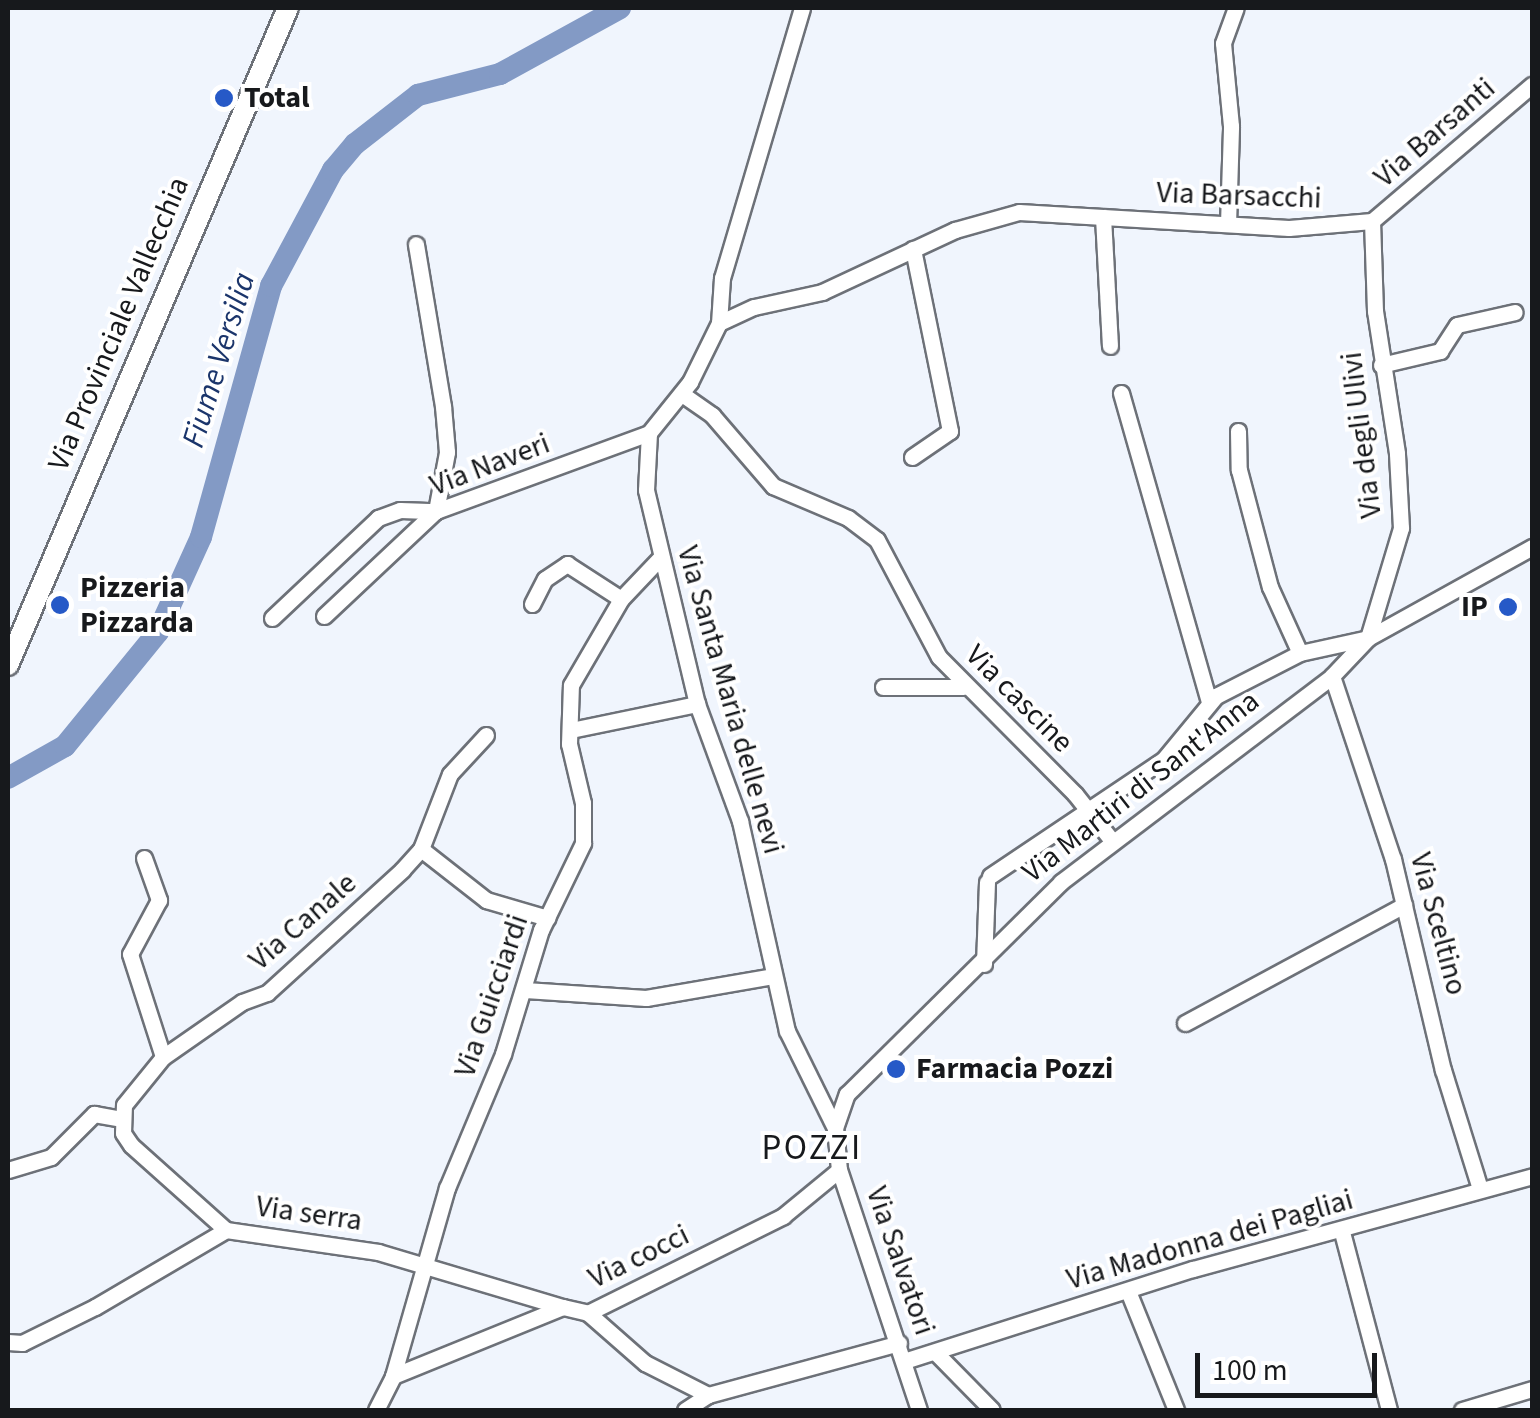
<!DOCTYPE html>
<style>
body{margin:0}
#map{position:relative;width:1540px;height:1418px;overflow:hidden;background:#f0f5fd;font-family:"Source Sans 3",sans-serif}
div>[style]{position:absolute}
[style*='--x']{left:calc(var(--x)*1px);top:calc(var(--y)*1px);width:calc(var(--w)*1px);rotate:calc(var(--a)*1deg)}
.river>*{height:22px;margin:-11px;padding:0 11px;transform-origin:11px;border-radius:11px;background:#839ac5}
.roads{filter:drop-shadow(2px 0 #6d7178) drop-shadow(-2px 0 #6d7178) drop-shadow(0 2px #6d7178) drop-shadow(0 -2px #6d7178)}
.minor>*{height:15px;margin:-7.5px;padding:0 7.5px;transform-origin:7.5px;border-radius:7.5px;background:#fff}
.major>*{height:20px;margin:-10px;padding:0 10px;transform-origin:10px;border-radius:10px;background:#fff}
.dots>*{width:28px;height:28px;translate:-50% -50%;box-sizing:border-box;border:5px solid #fff;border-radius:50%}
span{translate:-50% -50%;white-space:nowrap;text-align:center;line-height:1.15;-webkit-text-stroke:8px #fff;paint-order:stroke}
.poi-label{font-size:30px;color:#17191c;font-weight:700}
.left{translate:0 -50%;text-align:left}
.right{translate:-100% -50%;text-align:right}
.street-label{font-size:30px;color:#17191c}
.water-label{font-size:32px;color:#1b356b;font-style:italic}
.quarter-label{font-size:35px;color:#17191c;letter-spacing:2.5px}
.frame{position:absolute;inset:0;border:10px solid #17191c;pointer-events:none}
.scale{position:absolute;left:1195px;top:1353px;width:182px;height:45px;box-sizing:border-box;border:5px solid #17191c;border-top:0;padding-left:12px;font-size:30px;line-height:35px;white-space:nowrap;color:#17191c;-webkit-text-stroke:8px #fff;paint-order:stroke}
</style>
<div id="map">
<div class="river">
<i style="--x:8;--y:778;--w:65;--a:-29.3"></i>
<i style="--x:65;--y:746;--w:147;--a:-50.8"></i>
<i style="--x:158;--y:632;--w:104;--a:-65.6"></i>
<i style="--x:201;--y:537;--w:261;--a:-74.4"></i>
<i style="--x:271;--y:286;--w:132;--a:-61.9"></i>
<i style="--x:333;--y:170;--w:34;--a:-50"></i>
<i style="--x:355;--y:144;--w:80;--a:-37.9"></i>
<i style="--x:418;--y:95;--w:85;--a:-14.4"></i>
<i style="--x:500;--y:74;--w:137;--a:-28.8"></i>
</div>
<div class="roads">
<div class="minor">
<i style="--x:802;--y:8;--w:282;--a:106.5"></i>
<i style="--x:722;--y:278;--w:45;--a:93.8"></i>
<i style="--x:719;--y:323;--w:66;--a:116.2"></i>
<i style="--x:690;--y:382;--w:65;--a:128.8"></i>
<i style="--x:649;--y:433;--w:57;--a:93"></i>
<i style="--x:646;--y:490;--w:220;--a:76.6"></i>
<i style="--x:697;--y:704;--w:125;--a:69.8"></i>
<i style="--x:740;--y:821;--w:215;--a:77.4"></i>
<i style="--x:787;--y:1031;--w:108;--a:63.7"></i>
<i style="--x:1103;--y:217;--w:129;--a:86.9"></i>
<i style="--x:1228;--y:224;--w:98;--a:-88.2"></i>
<i style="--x:1231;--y:126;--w:83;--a:-95.5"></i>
<i style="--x:1223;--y:43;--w:37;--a:-70"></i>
<i style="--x:719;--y:323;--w:38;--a:-25"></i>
<i style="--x:754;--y:307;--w:70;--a:-12.4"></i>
<i style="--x:822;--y:292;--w:147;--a:-25"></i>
<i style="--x:955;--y:230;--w:66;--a:-15.7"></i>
<i style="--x:1019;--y:212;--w:270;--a:3.4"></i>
<i style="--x:1289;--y:228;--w:83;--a:-4.8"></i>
<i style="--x:1372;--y:221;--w:210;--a:-40.4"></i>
<i style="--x:1381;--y:365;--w:61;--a:-13.3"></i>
<i style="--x:1440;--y:351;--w:31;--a:-57"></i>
<i style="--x:1457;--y:325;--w:59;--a:-12.6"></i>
<i style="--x:1121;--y:393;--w:320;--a:74.1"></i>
<i style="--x:682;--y:394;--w:37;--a:35"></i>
<i style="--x:712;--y:415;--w:94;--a:49.3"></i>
<i style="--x:773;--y:486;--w:82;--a:23.1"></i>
<i style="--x:848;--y:518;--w:36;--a:37"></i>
<i style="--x:877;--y:540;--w:132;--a:62.1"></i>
<i style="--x:939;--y:657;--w:193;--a:45.2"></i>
<i style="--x:1075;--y:794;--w:61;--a:51.6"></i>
<i style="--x:1238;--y:431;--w:39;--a:89"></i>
<i style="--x:1239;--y:470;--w:121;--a:75.2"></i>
<i style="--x:1270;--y:587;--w:72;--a:65.6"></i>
<i style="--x:912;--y:457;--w:46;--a:-34.4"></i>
<i style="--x:950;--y:431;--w:186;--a:-101.5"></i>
<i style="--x:532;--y:604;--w:28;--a:-63"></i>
<i style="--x:545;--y:579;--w:27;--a:-34"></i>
<i style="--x:567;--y:564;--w:64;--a:32.9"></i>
<i style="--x:324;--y:616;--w:154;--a:-43.2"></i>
<i style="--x:436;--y:511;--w:227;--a:-20.1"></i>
<i style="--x:272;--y:618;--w:146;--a:-43.3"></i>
<i style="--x:378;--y:518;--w:23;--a:-20"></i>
<i style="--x:400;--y:510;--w:36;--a:2"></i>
<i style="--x:436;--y:511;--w:60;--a:-79.4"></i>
<i style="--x:447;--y:452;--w:46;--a:-95"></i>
<i style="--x:443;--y:406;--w:164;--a:-99.5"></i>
<i style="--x:1332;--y:676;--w:193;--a:71.6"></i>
<i style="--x:1393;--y:859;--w:217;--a:76.7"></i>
<i style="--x:1443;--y:1070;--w:125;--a:72.7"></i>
<i style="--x:883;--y:687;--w:80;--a:0"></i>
<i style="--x:571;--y:730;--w:129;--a:-11.7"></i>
<i style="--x:421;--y:849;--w:83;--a:38.1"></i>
<i style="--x:486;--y:900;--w:64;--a:16.4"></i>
<i style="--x:144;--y:858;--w:45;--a:70.3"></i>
<i style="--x:159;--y:900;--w:61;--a:118.2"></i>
<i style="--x:130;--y:954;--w:108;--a:72.2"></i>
<i style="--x:990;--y:876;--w:210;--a:-33.9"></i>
<i style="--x:1164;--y:759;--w:82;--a:-50.5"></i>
<i style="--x:1216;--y:696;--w:94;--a:-27.1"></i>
<i style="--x:1300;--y:653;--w:70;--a:-12.4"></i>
<i style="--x:1368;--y:638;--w:115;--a:-73.3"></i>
<i style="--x:1401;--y:528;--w:75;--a:-93.1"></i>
<i style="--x:1397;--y:453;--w:144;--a:-98.8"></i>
<i style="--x:1375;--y:311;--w:90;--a:-91.9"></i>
<i style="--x:984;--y:964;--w:82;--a:-87.9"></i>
<i style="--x:525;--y:990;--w:121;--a:3.8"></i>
<i style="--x:646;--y:998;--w:130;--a:-9.8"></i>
<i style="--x:1185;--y:1023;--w:249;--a:-28.3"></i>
<i style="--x:8;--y:1170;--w:45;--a:-16.8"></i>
<i style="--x:51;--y:1157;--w:61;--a:-45"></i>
<i style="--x:94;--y:1114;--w:29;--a:10"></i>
<i style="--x:226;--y:1230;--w:127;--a:-138.2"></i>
<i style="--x:131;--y:1145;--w:14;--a:-124"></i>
<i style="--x:123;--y:1133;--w:28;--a:-88"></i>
<i style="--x:124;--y:1105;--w:62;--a:-50.9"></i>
<i style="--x:163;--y:1057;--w:96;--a:-34.8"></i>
<i style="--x:242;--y:1002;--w:27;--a:-20"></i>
<i style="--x:267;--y:993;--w:183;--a:-42.3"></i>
<i style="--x:402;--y:870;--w:28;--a:-48"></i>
<i style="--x:421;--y:849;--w:80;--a:-68.9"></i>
<i style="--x:450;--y:774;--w:53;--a:-47.3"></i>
<i style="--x:1342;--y:1232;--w:184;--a:75.2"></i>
<i style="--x:1128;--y:1291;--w:128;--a:68"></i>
<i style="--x:588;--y:1313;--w:76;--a:41.3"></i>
<i style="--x:645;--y:1363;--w:71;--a:26.9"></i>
<i style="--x:8;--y:1342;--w:14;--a:4"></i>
<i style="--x:22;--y:1343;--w:81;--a:-26.3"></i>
<i style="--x:95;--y:1307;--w:152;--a:-30.4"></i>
<i style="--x:226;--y:1230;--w:154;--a:8.2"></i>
<i style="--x:378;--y:1252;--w:193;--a:16.6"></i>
<i style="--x:935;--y:1352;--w:81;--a:45.5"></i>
<i style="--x:904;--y:1361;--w:303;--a:-17.7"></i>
<i style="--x:1193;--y:1269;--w:352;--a:-15.3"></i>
<i style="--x:393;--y:1376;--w:183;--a:-22.1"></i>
<i style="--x:563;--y:1307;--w:26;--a:13"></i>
<i style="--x:588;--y:1313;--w:218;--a:-26.4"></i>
<i style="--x:783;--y:1216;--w:72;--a:-39.4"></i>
<i style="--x:376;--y:1410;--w:38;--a:-63"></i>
<i style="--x:393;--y:1376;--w:196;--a:-74"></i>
<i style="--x:447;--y:1188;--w:145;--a:-67.3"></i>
<i style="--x:503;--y:1054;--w:130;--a:-73"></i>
<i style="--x:541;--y:930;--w:97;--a:-64.2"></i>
<i style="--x:583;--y:843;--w:40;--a:-90"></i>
<i style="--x:583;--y:803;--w:61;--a:-103.3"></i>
<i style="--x:569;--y:744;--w:59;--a:-88.1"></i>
<i style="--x:571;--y:685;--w:99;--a:-59.8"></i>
<i style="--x:621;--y:599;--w:55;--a:-46.5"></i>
<i style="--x:685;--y:1410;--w:27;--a:-33"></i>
<i style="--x:708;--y:1395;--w:198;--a:-15.2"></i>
<i style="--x:919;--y:1410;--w:253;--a:-108.4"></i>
<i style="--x:839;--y:1170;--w:42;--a:-95.4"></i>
<i style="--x:835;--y:1128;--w:36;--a:-71"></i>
<i style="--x:847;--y:1094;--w:301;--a:-44.7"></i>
<i style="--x:1061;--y:882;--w:340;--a:-37.2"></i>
<i style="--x:1332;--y:676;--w:52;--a:-46.5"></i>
<i style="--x:1368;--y:638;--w:188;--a:-29"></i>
<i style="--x:1462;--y:1410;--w:73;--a:-16.7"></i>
</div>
<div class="major">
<i style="--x:8;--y:665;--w:714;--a:-66.92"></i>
</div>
</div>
<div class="dots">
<i style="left:224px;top:98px;background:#2659c7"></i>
<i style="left:60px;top:605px;background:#2659c7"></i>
<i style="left:1508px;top:607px;background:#2659c7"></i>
<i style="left:896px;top:1069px;background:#2659c7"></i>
</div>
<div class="poi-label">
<span class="left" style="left:244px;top:98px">Total</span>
<span class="left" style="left:80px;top:605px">Pizzeria<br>Pizzarda</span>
<span class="right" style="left:1488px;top:607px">IP</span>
<span class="left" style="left:916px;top:1069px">Farmacia Pozzi</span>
</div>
<div class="street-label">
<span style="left:1435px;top:133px;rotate:-41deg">Via Barsanti</span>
<span style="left:1239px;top:196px;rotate:2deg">Via Barsacchi</span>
<span style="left:119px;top:324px;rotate:-67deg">Via Provinciale Vallecchia</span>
<span style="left:1362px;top:435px;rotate:-97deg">Via degli Ulivi</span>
<span style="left:490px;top:465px;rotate:-21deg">Via Naveri</span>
<span style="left:1019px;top:699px;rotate:45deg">Via cascine</span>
<span style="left:730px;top:700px;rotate:74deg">Via Santa Maria delle nevi</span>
<span style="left:1141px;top:787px;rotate:-38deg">Via Martiri di Sant'Anna</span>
<span style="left:303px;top:922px;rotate:-41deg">Via Canale</span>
<span style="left:1438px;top:924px;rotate:75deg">Via Sceltino</span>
<span style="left:492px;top:996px;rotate:-71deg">Via Guicciardi</span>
<span style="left:309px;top:1214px;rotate:8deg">Via serra</span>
<span style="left:1210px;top:1240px;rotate:-16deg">Via Madonna dei Pagliai</span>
<span style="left:639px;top:1257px;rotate:-26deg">Via cocci</span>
<span style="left:900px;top:1261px;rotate:71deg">Via Salvatori</span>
</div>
<div class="water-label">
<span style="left:219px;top:360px;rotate:-73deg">Fiume Versilia</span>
</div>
<div class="quarter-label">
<span style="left:812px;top:1148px">POZZI</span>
</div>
<div class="frame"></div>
<div class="scale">100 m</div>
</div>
